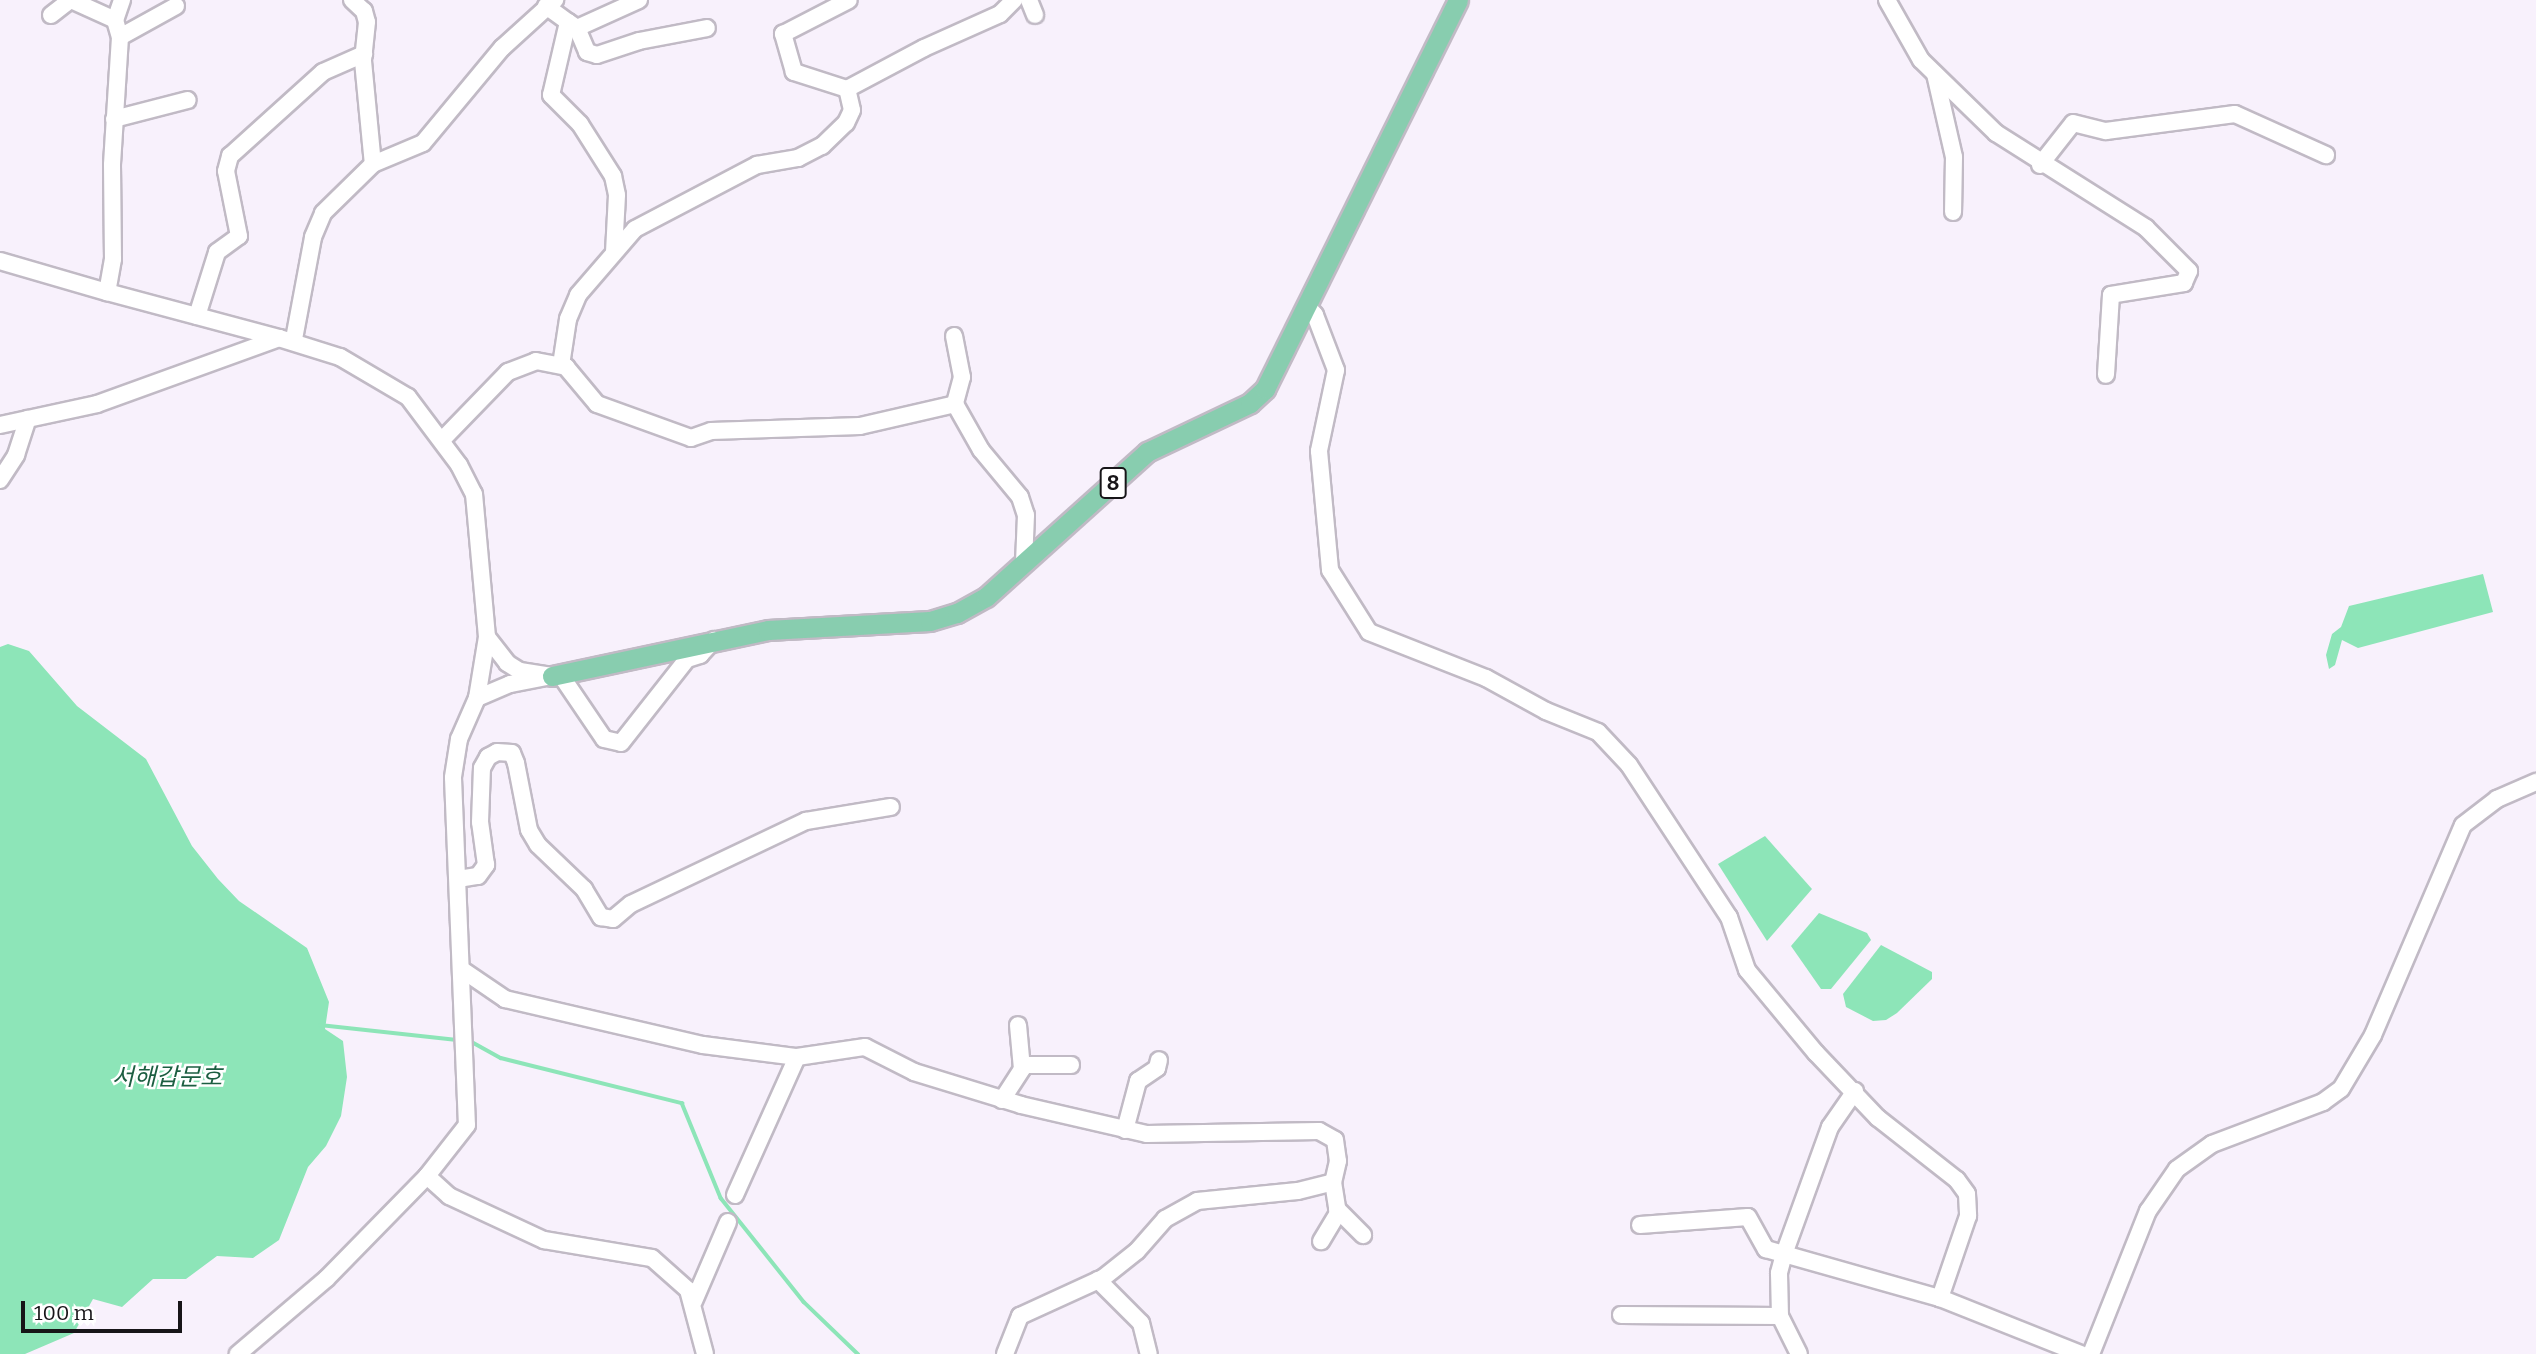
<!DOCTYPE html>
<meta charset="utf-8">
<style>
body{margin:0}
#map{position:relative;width:2536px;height:1354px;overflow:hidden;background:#f8f1fc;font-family:Bitter,"Noto Sans KR",serif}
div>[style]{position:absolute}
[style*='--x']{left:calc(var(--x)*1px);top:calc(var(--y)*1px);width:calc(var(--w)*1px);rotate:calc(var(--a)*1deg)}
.water>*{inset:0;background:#8de5b8}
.stream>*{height:3.5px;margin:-1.75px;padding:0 1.75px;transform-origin:1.75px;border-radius:1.75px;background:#8de5b8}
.roads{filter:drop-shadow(2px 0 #c1bac5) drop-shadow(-2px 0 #c1bac5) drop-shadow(0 2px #c1bac5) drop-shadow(0 -2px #c1bac5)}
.minor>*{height:16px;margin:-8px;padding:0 8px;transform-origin:8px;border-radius:8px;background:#fff}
.major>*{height:19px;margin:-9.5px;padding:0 9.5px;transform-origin:9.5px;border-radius:9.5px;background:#88cdaf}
span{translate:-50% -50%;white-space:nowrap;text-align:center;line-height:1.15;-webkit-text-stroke:5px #fff;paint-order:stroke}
.shield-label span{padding:2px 5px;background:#fff;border:2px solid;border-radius:5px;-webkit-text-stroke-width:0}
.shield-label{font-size:21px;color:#171518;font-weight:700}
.water-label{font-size:24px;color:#1c5e41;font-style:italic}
.scale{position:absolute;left:21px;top:1301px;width:161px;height:32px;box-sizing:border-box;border:4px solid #171518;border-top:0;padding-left:9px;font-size:21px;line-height:24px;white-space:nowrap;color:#171518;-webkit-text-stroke:5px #fff;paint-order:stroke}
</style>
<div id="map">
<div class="water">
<i style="clip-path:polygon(2483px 574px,2493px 612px,2358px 648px,2342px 640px,2335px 665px,2329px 669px,2326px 655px,2332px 634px,2341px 627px,2349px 606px)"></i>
<i style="clip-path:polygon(8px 644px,29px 651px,77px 706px,146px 759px,192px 846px,218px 879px,239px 901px,307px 948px,329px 1002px,325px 1029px,343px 1041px,347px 1077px,341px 1116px,326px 1146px,308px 1167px,279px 1240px,253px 1258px,217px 1256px,186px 1279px,153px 1279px,122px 1307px,93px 1299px,74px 1333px,25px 1354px,0 1354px,0 647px)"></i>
<i style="clip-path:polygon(1765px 836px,1812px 889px,1767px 941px,1718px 864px)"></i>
<i style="clip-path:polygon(1819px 913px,1867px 933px,1871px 940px,1831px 989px,1821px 989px,1791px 946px)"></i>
<i style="clip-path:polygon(1881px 945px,1932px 972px,1932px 979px,1897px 1013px,1886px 1020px,1873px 1021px,1846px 1007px,1843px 994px)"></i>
</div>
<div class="stream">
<i style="--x:320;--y:1025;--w:140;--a:6.2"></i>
<i style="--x:472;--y:1042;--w:33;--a:29"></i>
<i style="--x:501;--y:1058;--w:187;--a:14"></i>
<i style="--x:682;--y:1103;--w:103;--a:67.7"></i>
<i style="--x:721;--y:1198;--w:133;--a:51.4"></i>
<i style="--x:804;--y:1302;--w:75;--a:43.9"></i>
</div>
<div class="roads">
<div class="minor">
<i style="--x:71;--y:0;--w:48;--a:24.4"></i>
<i style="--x:122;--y:0;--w:21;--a:109"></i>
<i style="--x:115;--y:20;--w:18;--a:74"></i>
<i style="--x:120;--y:37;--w:128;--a:93.6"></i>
<i style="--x:112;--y:165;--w:94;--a:89.4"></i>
<i style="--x:113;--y:259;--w:34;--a:100"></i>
<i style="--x:107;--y:292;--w:178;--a:15"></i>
<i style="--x:352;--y:0;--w:16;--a:43"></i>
<i style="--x:364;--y:11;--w:11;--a:75"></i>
<i style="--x:367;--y:22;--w:39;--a:96"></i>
<i style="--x:363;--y:61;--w:103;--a:84.5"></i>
<i style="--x:1029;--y:0;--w:16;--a:68"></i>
<i style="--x:1887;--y:0;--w:69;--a:60.5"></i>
<i style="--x:1921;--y:60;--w:105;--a:44.2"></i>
<i style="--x:1996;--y:133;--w:178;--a:32.3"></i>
<i style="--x:2146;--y:228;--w:61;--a:45"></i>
<i style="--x:2189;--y:271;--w:13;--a:113"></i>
<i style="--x:2184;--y:283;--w:74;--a:170.7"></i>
<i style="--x:2111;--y:295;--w:80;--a:93.6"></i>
<i style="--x:546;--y:6;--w:27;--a:36"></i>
<i style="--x:568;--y:22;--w:75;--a:103.1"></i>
<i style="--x:551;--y:95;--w:41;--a:45"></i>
<i style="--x:580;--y:124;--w:62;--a:57.6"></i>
<i style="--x:613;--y:176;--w:19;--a:78"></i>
<i style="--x:617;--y:195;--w:57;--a:93"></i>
<i style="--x:51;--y:15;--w:24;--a:-38"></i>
<i style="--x:568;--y:22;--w:11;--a:34"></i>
<i style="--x:577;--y:28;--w:26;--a:67"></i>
<i style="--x:587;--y:52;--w:10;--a:17"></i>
<i style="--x:597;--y:55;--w:44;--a:-18.4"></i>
<i style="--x:639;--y:41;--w:69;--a:-10.8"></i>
<i style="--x:577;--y:28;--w:68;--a:-24.3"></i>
<i style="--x:120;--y:37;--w:64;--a:-29"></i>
<i style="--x:1935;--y:74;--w:85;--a:77.1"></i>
<i style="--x:1954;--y:157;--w:55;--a:91"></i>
<i style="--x:847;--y:89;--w:56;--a:-162.2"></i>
<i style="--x:794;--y:72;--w:40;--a:-106"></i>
<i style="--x:783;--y:34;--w:74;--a:-27.3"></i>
<i style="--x:114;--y:119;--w:76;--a:-14.4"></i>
<i style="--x:2040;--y:165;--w:53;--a:-51.8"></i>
<i style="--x:2073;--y:123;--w:34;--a:14"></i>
<i style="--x:2106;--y:131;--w:130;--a:-7.5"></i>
<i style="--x:2235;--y:114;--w:100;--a:24.3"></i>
<i style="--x:0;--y:261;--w:111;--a:16.2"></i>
<i style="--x:1307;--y:306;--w:12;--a:48"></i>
<i style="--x:1315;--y:315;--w:59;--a:69.1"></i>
<i style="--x:1336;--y:370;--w:83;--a:101.9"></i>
<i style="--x:1319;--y:451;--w:120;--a:84.7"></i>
<i style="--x:1330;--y:570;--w:73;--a:57.8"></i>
<i style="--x:1369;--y:632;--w:126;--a:21.5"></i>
<i style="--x:1486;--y:678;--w:68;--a:28.8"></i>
<i style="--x:1546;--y:711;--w:56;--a:22"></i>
<i style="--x:1598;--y:732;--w:45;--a:46.8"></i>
<i style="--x:1629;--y:765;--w:182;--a:56.7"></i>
<i style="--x:1729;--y:917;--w:56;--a:71.2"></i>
<i style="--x:1747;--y:970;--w:108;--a:50.3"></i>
<i style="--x:1816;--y:1053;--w:90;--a:46.4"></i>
<i style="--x:1878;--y:1118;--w:100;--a:38.1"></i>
<i style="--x:1957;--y:1180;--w:17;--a:54"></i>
<i style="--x:1967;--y:1194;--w:22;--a:87"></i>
<i style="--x:1968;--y:1216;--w:87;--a:108.9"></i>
<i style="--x:197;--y:316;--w:67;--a:-72.6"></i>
<i style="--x:217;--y:252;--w:27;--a:-36"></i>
<i style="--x:239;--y:236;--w:66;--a:-101.3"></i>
<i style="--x:226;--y:171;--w:16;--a:-75"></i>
<i style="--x:230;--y:156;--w:125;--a:-42.1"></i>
<i style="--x:323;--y:72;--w:45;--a:-23.7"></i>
<i style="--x:954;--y:336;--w:42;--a:79"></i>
<i style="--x:962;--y:377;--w:28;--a:105"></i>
<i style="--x:955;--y:404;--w:53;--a:60.5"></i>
<i style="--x:981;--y:450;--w:61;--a:50.3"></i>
<i style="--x:1020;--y:497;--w:19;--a:72"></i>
<i style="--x:1026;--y:515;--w:48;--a:92.4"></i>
<i style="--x:294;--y:339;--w:104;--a:-79.4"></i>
<i style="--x:313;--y:237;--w:26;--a:-67"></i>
<i style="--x:323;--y:213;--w:70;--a:-44.4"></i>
<i style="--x:373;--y:164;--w:54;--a:-22.8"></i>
<i style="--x:423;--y:143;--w:124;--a:-50.3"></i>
<i style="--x:502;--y:48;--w:72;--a:-42.2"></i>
<i style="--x:561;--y:365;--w:47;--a:-81.3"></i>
<i style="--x:568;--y:319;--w:26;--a:-67"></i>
<i style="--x:578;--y:295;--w:87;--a:-49.2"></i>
<i style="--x:635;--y:229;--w:138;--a:-27.7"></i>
<i style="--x:757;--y:165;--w:42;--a:-9.7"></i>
<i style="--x:798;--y:158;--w:27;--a:-27"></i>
<i style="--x:822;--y:146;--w:33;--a:-44"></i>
<i style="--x:846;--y:123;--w:14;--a:-65"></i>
<i style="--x:852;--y:110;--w:22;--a:-103"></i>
<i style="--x:847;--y:89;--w:87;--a:-28"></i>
<i style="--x:924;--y:48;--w:83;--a:-24.1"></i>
<i style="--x:1000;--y:14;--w:20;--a:-45"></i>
<i style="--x:0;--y:425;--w:99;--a:-12.2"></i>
<i style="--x:97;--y:404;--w:194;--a:-19.9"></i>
<i style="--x:279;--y:338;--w:64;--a:17.3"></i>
<i style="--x:340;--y:357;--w:79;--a:30.5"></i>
<i style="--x:408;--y:397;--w:85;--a:53.1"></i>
<i style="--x:459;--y:465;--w:33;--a:63"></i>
<i style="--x:474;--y:494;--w:144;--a:84.8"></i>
<i style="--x:487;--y:637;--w:33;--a:52"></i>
<i style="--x:507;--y:663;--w:15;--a:32"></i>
<i style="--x:520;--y:671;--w:32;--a:9"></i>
<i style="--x:552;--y:676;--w:43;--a:169.2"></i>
<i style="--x:510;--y:684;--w:36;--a:157"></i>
<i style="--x:477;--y:698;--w:45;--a:113.7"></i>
<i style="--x:459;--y:739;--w:39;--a:99"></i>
<i style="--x:453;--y:778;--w:347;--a:87.7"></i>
<i style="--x:467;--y:1125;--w:65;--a:128.1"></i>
<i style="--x:427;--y:1176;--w:144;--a:134.4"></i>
<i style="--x:326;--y:1279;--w:116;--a:139.6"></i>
<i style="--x:442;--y:440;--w:95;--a:-45.9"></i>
<i style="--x:508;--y:372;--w:30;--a:-21"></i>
<i style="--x:536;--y:361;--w:31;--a:11"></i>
<i style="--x:566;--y:367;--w:48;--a:50"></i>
<i style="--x:597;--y:404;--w:100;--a:19.9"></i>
<i style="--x:691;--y:438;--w:21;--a:-19"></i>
<i style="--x:711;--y:431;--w:149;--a:-1.9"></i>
<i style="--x:860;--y:426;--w:98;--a:-13"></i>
<i style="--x:0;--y:480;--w:30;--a:-57"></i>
<i style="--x:16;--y:455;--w:38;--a:-72"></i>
<i style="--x:560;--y:674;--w:78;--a:55.9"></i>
<i style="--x:604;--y:739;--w:17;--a:13"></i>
<i style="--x:621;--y:743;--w:107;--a:-51.8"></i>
<i style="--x:687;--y:659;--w:14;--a:-17"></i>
<i style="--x:700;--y:655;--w:21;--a:-47"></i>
<i style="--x:477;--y:698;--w:62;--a:-80.7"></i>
<i style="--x:458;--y:879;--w:20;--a:-9"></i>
<i style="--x:478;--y:876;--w:14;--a:-54"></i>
<i style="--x:486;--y:865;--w:43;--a:-97.9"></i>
<i style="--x:480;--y:822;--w:54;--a:-87.9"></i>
<i style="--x:482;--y:768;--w:13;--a:-61"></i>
<i style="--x:488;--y:757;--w:10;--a:-29"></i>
<i style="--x:497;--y:752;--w:15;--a:4"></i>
<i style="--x:512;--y:753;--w:11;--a:68"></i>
<i style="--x:516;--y:763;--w:68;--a:79"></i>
<i style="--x:529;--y:830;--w:17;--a:59"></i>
<i style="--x:538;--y:845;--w:64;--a:43.7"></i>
<i style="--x:584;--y:889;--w:33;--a:59"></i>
<i style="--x:601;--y:917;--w:12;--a:9"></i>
<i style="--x:613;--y:919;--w:23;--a:-40"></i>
<i style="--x:631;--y:904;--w:194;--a:-25.4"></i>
<i style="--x:806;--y:821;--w:86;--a:-9.4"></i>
<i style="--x:464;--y:971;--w:50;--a:34.3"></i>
<i style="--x:505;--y:999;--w:203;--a:13.1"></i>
<i style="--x:703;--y:1045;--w:95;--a:7.3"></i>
<i style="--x:1022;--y:1065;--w:49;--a:0"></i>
<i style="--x:1855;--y:1091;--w:44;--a:124.8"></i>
<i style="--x:1830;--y:1127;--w:135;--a:109.9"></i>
<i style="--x:1784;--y:1254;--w:162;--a:15.8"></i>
<i style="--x:1940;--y:1298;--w:152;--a:21.7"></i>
<i style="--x:1002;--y:1100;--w:37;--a:-57"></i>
<i style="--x:1022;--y:1069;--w:44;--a:-95.2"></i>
<i style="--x:1125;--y:1130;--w:51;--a:-75.1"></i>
<i style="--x:1138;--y:1081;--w:23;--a:-34"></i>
<i style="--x:1157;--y:1068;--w:8;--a:-76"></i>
<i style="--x:427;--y:1176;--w:30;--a:42"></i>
<i style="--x:449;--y:1196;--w:105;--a:24.9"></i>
<i style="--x:544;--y:1240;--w:109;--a:9.5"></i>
<i style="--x:652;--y:1258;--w:48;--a:41.6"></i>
<i style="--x:688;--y:1290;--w:66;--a:75.1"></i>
<i style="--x:735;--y:1195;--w:151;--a:-65.8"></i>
<i style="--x:797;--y:1057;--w:69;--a:-8.4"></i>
<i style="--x:865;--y:1047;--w:55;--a:27"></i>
<i style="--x:914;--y:1072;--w:112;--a:17.1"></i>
<i style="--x:1021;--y:1105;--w:129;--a:13"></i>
<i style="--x:1147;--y:1134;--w:172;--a:-1"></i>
<i style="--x:1319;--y:1131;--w:18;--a:29"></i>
<i style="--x:1335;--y:1140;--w:21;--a:82"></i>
<i style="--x:1338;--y:1161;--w:22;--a:103"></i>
<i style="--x:1333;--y:1182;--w:31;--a:81"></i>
<i style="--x:1338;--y:1213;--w:33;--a:121"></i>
<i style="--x:1337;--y:1209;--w:37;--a:45"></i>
<i style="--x:1640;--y:1225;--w:108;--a:-4.2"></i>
<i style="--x:1748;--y:1217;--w:37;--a:61"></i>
<i style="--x:1766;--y:1249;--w:19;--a:16"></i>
<i style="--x:1784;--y:1254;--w:20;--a:105"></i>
<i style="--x:1779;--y:1273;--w:43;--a:88.7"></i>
<i style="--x:1098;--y:1280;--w:61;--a:45"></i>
<i style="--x:1141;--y:1323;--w:32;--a:76"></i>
<i style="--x:694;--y:1301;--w:86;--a:-66.7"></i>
<i style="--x:1621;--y:1315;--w:159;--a:0.4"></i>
<i style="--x:1780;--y:1316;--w:42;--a:63.4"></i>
<i style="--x:1005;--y:1354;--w:41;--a:-68.5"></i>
<i style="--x:1020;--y:1316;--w:91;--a:-24.6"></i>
<i style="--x:1103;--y:1278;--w:43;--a:-38.5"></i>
<i style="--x:1137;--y:1251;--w:43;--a:-48.8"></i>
<i style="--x:1165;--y:1219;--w:37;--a:-29"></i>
<i style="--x:1197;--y:1201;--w:101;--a:-5.7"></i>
<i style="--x:1298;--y:1191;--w:36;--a:-14"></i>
<i style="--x:2091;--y:1354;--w:154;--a:-68.3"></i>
<i style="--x:2148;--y:1211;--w:51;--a:-55.4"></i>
<i style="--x:2177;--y:1169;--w:43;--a:-35.5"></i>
<i style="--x:2212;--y:1144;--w:119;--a:-20.7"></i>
<i style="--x:2323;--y:1102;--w:22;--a:-36"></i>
<i style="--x:2341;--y:1089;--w:63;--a:-59.3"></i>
<i style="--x:2373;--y:1035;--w:228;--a:-66.8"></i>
<i style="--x:2463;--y:825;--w:43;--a:-37.4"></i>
<i style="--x:2497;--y:799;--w:43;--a:-23.6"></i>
</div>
<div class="major">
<i style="--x:552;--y:676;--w:221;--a:-12"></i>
<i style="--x:768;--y:630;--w:162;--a:-3.2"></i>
<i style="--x:930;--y:621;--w:28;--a:-17"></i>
<i style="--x:957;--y:613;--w:33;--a:-29"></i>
<i style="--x:986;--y:597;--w:217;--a:-42"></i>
<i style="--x:1147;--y:452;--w:114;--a:-25.4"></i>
<i style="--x:1250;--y:403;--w:21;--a:-43"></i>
<i style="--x:1265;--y:389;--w:434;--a:-63.6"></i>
</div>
</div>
<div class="shield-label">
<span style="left:1113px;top:483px">8</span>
</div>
<div class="water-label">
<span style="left:167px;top:1078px">서해갑문호</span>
</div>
<div class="scale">100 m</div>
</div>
